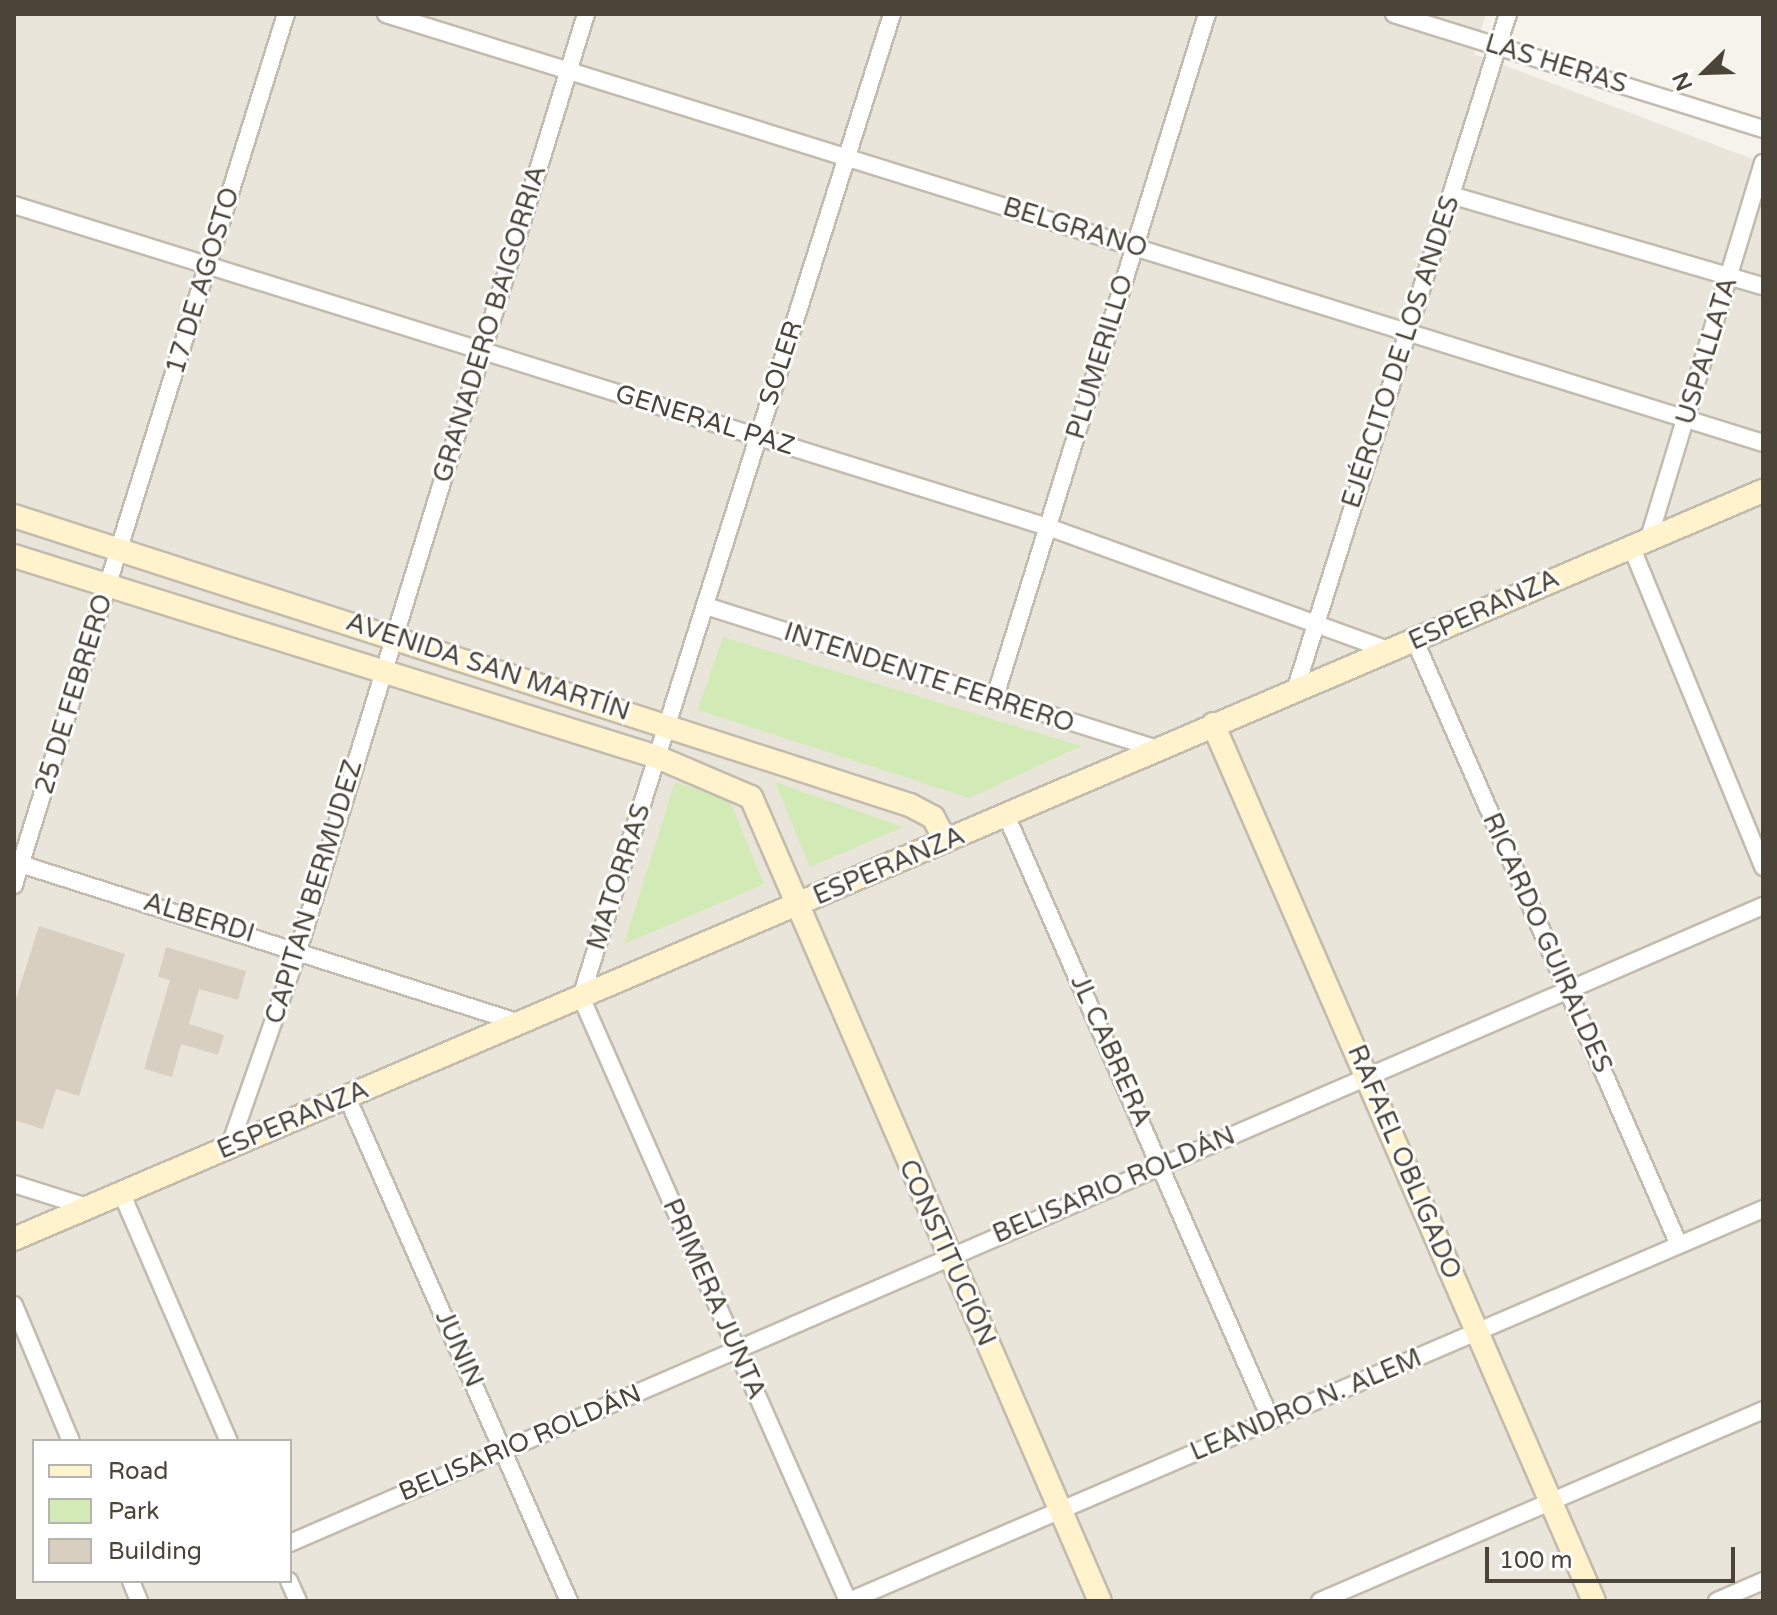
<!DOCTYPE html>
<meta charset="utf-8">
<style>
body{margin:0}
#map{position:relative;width:1777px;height:1615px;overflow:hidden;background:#f6f3ec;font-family:"Varela Round",sans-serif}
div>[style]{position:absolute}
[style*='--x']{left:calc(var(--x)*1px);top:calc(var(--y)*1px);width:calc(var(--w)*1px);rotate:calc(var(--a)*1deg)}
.residential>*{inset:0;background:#eae5da}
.green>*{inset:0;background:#d2eab5}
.building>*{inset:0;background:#d8cfc1}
.roads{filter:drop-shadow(2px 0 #c2bbae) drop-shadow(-2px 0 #c2bbae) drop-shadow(0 2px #c2bbae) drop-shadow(0 -2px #c2bbae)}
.street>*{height:16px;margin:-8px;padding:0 8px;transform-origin:8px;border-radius:8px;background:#fff}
.secondary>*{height:22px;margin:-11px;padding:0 11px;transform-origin:11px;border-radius:11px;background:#fff3cd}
span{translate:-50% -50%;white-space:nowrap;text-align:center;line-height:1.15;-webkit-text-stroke:6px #fff;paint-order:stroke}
.street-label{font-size:26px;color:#4b4439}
.frame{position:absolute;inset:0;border:16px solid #4b4439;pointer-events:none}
.legend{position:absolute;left:32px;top:1439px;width:260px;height:144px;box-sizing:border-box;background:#fff;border:2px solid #b7b4b0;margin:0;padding:10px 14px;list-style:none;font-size:24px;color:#4b4439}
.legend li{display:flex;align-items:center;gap:16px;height:40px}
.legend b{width:40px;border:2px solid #b7b4b0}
.north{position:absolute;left:1665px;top:32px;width:80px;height:80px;-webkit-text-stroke:6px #fff;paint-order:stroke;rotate:247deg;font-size:22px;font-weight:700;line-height:32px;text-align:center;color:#4b4439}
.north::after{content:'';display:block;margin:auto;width:28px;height:36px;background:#4b4439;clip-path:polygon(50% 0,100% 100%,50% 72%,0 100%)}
.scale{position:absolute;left:1485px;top:1547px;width:250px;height:36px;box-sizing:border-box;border:4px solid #4b4439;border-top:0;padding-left:10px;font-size:24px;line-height:28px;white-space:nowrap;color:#4b4439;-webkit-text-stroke:6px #fff;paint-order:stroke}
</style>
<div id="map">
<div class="residential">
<i style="clip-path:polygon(evenodd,14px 14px,1486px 14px,1474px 54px,1763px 163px,1763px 1601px,14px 1601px,14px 14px,34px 1441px,290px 1441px,290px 1581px,34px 1581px,34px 1441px)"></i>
</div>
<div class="green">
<i style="clip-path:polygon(723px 637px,1081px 746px,969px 798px,698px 710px)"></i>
<i style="clip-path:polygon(675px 782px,730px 801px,764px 884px,624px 944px)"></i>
<i style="clip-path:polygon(775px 782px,903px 827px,810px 867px)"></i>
</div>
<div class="building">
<i style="clip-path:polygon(39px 926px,125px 954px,79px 1096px,56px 1089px,43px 1129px,14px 1120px,14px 1005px)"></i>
<i style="clip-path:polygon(166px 947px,246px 971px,238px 1000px,199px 989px,189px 1024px,224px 1035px,218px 1055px,181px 1044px,172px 1077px,144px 1069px,170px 980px,158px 977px)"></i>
</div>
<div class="roads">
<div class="street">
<i style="--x:386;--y:14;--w:1442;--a:17.3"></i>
<i style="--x:1394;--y:14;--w:387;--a:17.3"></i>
<i style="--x:1451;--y:195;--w:325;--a:16.3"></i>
<i style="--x:14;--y:205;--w:1083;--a:17.3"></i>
<i style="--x:1048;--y:527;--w:364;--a:19.9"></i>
<i style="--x:1649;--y:538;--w:392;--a:-73.1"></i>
<i style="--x:1631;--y:546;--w:347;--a:67.6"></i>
<i style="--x:706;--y:606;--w:469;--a:17.6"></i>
<i style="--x:1415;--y:641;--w:659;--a:66.39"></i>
<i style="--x:1295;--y:691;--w:710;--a:-72.54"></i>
<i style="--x:994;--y:700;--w:718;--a:-72.75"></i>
<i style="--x:1006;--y:815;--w:660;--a:66.35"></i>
<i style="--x:14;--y:862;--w:531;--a:17.65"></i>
<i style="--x:14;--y:885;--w:912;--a:-72.66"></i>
<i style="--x:347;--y:1097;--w:551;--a:66.23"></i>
<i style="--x:229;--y:1148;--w:212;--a:-70.7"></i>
<i style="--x:299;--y:948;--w:977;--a:-72.92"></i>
<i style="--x:14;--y:1184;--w:77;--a:17.5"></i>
<i style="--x:121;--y:1192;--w:271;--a:66.6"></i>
<i style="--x:14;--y:1305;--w:147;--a:67.3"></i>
<i style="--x:290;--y:1543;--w:1605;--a:-23.39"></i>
<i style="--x:131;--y:1581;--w:22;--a:68"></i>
<i style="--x:289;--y:1581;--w:22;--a:66"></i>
<i style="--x:848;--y:1601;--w:660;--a:-113.85"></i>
<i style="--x:581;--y:997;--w:1031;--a:-72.44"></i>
<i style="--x:849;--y:1601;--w:995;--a:-23.21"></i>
<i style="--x:1320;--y:1601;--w:482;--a:-23.3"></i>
<i style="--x:1717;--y:1601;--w:50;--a:-23.5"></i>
</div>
<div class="secondary">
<i style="--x:14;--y:516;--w:941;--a:17.88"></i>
<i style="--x:910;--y:805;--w:26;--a:28"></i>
<i style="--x:933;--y:817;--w:27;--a:62"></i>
<i style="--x:14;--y:556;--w:674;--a:17.36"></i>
<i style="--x:657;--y:757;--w:102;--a:23.1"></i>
<i style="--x:751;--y:797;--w:876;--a:66.54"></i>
<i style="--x:1213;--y:724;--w:956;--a:66.52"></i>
<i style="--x:14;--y:1239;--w:1902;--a:-23.16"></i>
</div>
</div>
<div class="street-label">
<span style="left:1556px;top:64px;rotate:17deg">LAS HERAS</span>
<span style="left:1075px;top:228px;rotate:17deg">BELGRANO</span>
<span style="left:203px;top:281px;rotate:-73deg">17 DE AGOSTO</span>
<span style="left:490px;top:324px;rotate:-73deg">GRANADERO BAIGORRIA</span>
<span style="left:1707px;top:351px;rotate:-73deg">USPALLATA</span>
<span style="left:1401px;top:352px;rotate:-72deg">EJÉRCITO DE LOS ANDES</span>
<span style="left:1100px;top:357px;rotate:-73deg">PLUMERILLO</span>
<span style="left:781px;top:363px;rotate:-72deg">SOLER</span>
<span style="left:705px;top:420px;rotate:17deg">GENERAL PAZ</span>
<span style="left:1484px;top:610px;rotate:-24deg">ESPERANZA</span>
<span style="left:488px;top:667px;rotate:18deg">AVENIDA SAN MARTÍN</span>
<span style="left:929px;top:678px;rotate:18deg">INTENDENTE FERRERO</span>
<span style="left:74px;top:694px;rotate:-73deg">25 DE FEBRERO</span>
<span style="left:889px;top:866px;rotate:-23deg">ESPERANZA</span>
<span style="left:619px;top:877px;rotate:-72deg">MATORRAS</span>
<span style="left:314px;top:892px;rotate:-73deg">CAPITAN BERMUDEZ</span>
<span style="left:199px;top:918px;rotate:17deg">ALBERDI</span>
<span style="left:1547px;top:943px;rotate:66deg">RICARDO GUIRALDES</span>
<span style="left:1111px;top:1051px;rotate:66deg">JL CABRERA</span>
<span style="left:293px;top:1120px;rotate:-23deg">ESPERANZA</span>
<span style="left:1404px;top:1162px;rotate:67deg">RAFAEL OBLIGADO</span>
<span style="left:1114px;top:1185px;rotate:-23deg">BELISARIO ROLDÁN</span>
<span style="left:947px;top:1253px;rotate:66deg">CONSTITUCIÓN</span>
<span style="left:714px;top:1299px;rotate:66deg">PRIMERA JUNTA</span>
<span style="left:459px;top:1349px;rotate:66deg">JUNIN</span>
<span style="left:1306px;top:1405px;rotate:-23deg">LEANDRO N. ALEM</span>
<span style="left:520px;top:1443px;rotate:-23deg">BELISARIO ROLDÁN</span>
</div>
<div class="frame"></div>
<ul class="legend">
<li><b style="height:10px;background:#fff3cd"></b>Road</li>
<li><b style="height:22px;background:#d2eab5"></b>Park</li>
<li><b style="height:22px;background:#d8cfc1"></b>Building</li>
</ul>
<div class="north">N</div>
<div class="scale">100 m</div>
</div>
